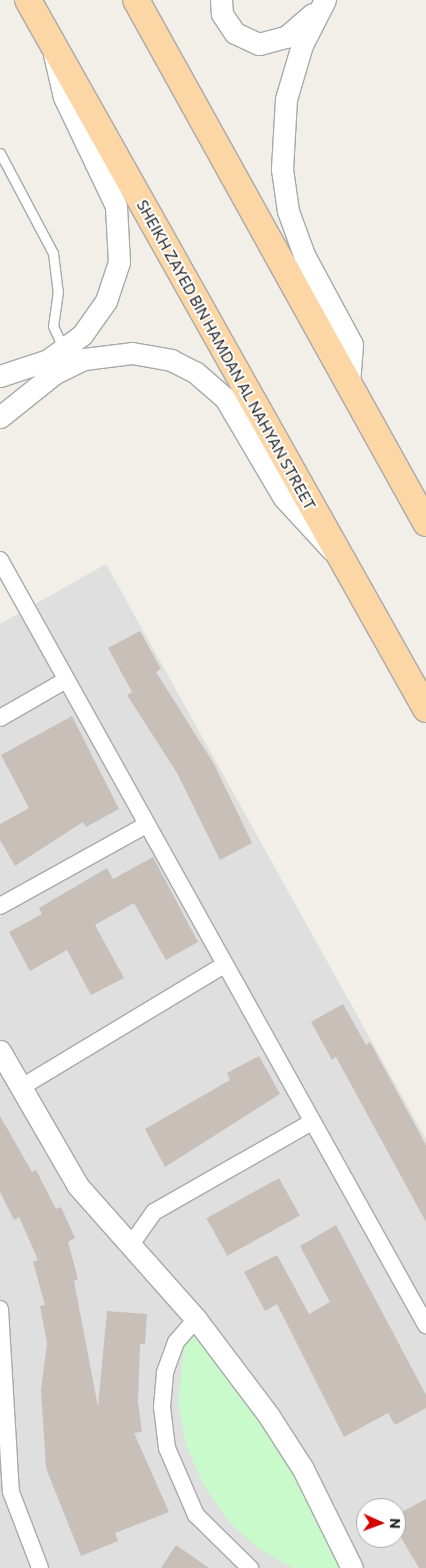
<!DOCTYPE html>
<style>
body{margin:0}
#map{position:relative;width:426px;height:1568px;overflow:hidden;background:#f2efe9;font-family:Commissioner,sans-serif}
div>[style]{position:absolute}
[style*='--x']{left:calc(var(--x)*1px);top:calc(var(--y)*1px);width:calc(var(--w)*1px);rotate:calc(var(--a)*1deg)}
.residential>*{inset:0;background:#e0dfdf}
.park>*{inset:0;background:#c8facc}
.building>*{inset:0;background:#c7bfb8;transform-origin:0 0}
.roads{filter:drop-shadow(1px 0 #a9a9a9) drop-shadow(-1px 0 #a9a9a9) drop-shadow(0 1px #a9a9a9) drop-shadow(0 -1px #a9a9a9)}
.service>*{height:9px;margin:-4.5px;padding:0 4.5px;transform-origin:4.5px;border-radius:4.5px;background:#fff}
.minor>*{height:16px;margin:-8px;padding:0 8px;transform-origin:8px;border-radius:8px;background:#fff}
.tertiary>*{height:21px;margin:-10.5px;padding:0 10.5px;transform-origin:10.5px;border-radius:10.5px;background:#fff}
.primary>*{height:26px;margin:-13px;padding:0 13px;transform-origin:13px;border-radius:13px;background:#fcd6a4}
span{translate:-50% -50%;white-space:nowrap;text-align:center;line-height:1.15;-webkit-text-stroke:4px #fff;paint-order:stroke}
.street-label{font-size:15px;color:#222}
.north{position:absolute;left:356px;top:1498px;width:50px;height:50px;box-sizing:border-box;background:#fff;border:1px solid #a7a7a7;border-radius:50%;rotate:92deg;font-size:14px;font-weight:700;line-height:20px;text-align:center;color:#222}
.north::after{content:'';display:block;margin:auto;width:18px;height:22px;background:#d40000;clip-path:polygon(50% 0,100% 100%,50% 72%,0 100%)}
</style>
<div id="map">
<div class="residential">
<i style="clip-path:polygon(evenodd,106px 564px,426px 1139px,426px 1568px,0 1568px,0 624px,106px 564px,366px 1508px,396px 1508px,396px 1538px,366px 1538px,366px 1508px)"></i>
</div>
<div class="park">
<i style="clip-path:polygon(201px 1330px,239px 1377px,343px 1556px,339px 1568px,293px 1568px,259px 1549px,230px 1523px,203px 1484px,186px 1445px,178px 1402px,184px 1347px,190px 1332px)"></i>
</div>
<div class="building">
<i style="clip-path:polygon(140px 631px,161px 669px,156px 672px,214px 764px,252px 843px,220px 860px,177px 773px,127px 695px,132px 692px,108px 648px)"></i>
<i style="clip-path:polygon(72px 716px,119px 809px,86px 827px,83px 822px,15px 866px,0 840px,0 824px,29px 808px,1px 755px)"></i>
<i style="clip-path:polygon(153px 857px,198px 942px,166px 960px,134px 903px,95px 925px,124px 978px,91px 995px,67px 950px,30px 971px,9px 932px,42px 914px,39px 908px,107px 868px,113px 879px)"></i>
<i style="clip-path:polygon(343px 1004px,366px 1045px,370px 1042px,426px 1145px,426px 1222px,336px 1057px,332px 1060px,311px 1022px)"></i>
<i style="clip-path:polygon(259px 1056px,280px 1094px,165px 1167px,145px 1129px,230px 1080px,227px 1073px)"></i>
<i style="clip-path:polygon(0 1116px,32px 1172px,36px 1170px,56px 1209px,61px 1207px,75px 1238px,68px 1242px,78px 1279px,74px 1281px,98px 1407px,107px 1311px,147px 1314px,145px 1344px,140px 1344px,138px 1402px,142px 1432px,134px 1433px,169px 1512px,115px 1533px,118px 1541px,81px 1556px,46px 1468px,41px 1390px,47px 1343px,40px 1306px,45px 1305px,33px 1262px,38px 1260px,19px 1217px,14px 1220px,0 1192px)"></i>
<i style="left:279px;top:1178px;width:43px;height:83px;rotate:61deg"></i>
<i style="clip-path:polygon(336px 1225px,426px 1395px,426px 1408px,395px 1425px,388px 1413px,344px 1437px,277px 1304px,265px 1311px,244px 1272px,277px 1255px,309px 1314px,330px 1302px,300px 1246px)"></i>
<i style="clip-path:polygon(426px 1499px,426px 1568px,419px 1568px,396px 1529px,396px 1515px)"></i>
<i style="clip-path:polygon(176px 1545px,209px 1568px,161px 1568px)"></i>
</div>
<div class="roads">
<div class="service">
<i style="--x:0;--y:153;--w:113;--a:62.1"></i>
<i style="--x:53;--y:253;--w:38;--a:83"></i>
<i style="--x:58;--y:291;--w:35;--a:98"></i>
<i style="--x:53;--y:326;--w:14;--a:65"></i>
<i style="--x:59;--y:339;--w:11;--a:27"></i>
</div>
<div class="minor">
<i style="--x:0;--y:560;--w:876;--a:60.89"></i>
<i style="--x:0;--y:718;--w:76;--a:-29.9"></i>
<i style="--x:0;--y:906;--w:167;--a:-29"></i>
<i style="--x:20;--y:1088;--w:238;--a:-31.1"></i>
<i style="--x:130;--y:1246;--w:42;--a:-54.8"></i>
<i style="--x:154;--y:1212;--w:182;--a:-29.7"></i>
<i style="--x:0;--y:1309;--w:183;--a:86.6"></i>
<i style="--x:11;--y:1492;--w:81;--a:69.1"></i>
<i style="--x:196;--y:1319;--w:30;--a:131"></i>
<i style="--x:176;--y:1342;--w:33;--a:110"></i>
<i style="--x:165;--y:1373;--w:34;--a:95"></i>
<i style="--x:162;--y:1407;--w:41;--a:83"></i>
<i style="--x:167;--y:1448;--w:73;--a:66.6"></i>
<i style="--x:196;--y:1515;--w:76;--a:44.5"></i>
</div>
<div class="tertiary">
<i style="--x:221;--y:0;--w:14;--a:86"></i>
<i style="--x:222;--y:14;--w:23;--a:56"></i>
<i style="--x:235;--y:33;--w:26;--a:25"></i>
<i style="--x:259;--y:44;--w:28;--a:-15"></i>
<i style="--x:286;--y:37;--w:35;--a:-41"></i>
<i style="--x:325;--y:0;--w:51;--a:117.1"></i>
<i style="--x:302;--y:45;--w:56;--a:106.5"></i>
<i style="--x:286;--y:99;--w:70;--a:93.3"></i>
<i style="--x:282;--y:169;--w:42;--a:81.9"></i>
<i style="--x:288;--y:211;--w:47;--a:70"></i>
<i style="--x:304;--y:255;--w:101;--a:61.7"></i>
<i style="--x:352;--y:344;--w:40;--a:94.3"></i>
<i style="--x:0;--y:376;--w:51;--a:-18.4"></i>
<i style="--x:48;--y:360;--w:42;--a:-36.3"></i>
<i style="--x:82;--y:335;--w:42;--a:-54.8"></i>
<i style="--x:106;--y:301;--w:41;--a:-71.6"></i>
<i style="--x:119;--y:262;--w:56;--a:-93.1"></i>
<i style="--x:116;--y:206;--w:121;--a:-115.5"></i>
<i style="--x:64;--y:97;--w:44;--a:-103.1"></i>
<i style="--x:0;--y:417;--w:70;--a:-38.7"></i>
<i style="--x:55;--y:373;--w:32;--a:-26"></i>
<i style="--x:84;--y:359;--w:48;--a:-7.1"></i>
<i style="--x:132;--y:353;--w:40;--a:10"></i>
<i style="--x:171;--y:360;--w:27;--a:27"></i>
<i style="--x:195;--y:372;--w:40;--a:41"></i>
<i style="--x:225;--y:398;--w:116;--a:59.5"></i>
<i style="--x:284;--y:498;--w:71;--a:47.3"></i>
<i style="--x:0;--y:1051;--w:156;--a:60"></i>
<i style="--x:78;--y:1186;--w:178;--a:48.4"></i>
<i style="--x:196;--y:1319;--w:121;--a:53"></i>
<i style="--x:269;--y:1416;--w:63;--a:57.3"></i>
<i style="--x:303;--y:1469;--w:110;--a:63.7"></i>
</div>
<div class="primary">
<i style="--x:28;--y:0;--w:813;--a:60.69"></i>
<i style="--x:136;--y:0;--w:598;--a:60.99"></i>
</div>
</div>
<div class="street-label">
<span style="left:226px;top:355px;rotate:61deg">SHEIKH ZAYED BIN HAMDAN AL NAHYAN STREET</span>
</div>
<div class="north">N</div>
</div>
